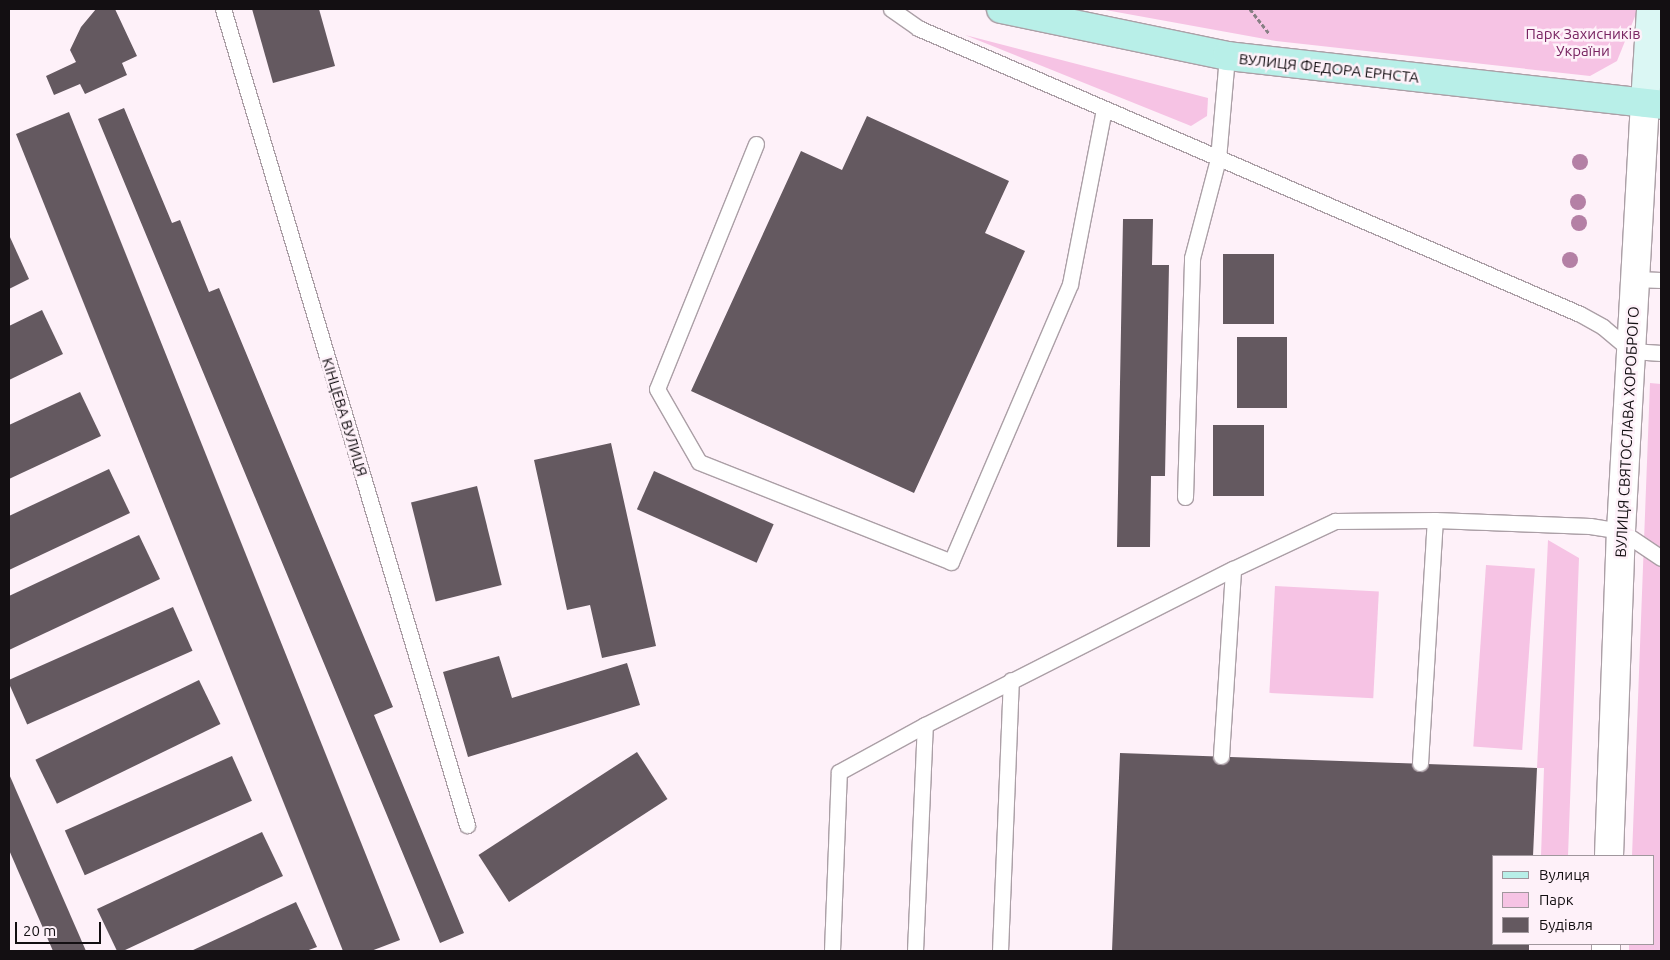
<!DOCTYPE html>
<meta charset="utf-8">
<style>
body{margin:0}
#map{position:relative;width:1670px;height:960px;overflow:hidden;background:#fef1f9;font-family:Ubuntu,sans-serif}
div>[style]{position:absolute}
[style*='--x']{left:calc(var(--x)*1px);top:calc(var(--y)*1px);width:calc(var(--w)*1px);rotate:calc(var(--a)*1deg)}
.green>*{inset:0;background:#f6c3e4;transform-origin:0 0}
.building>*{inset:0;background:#645960;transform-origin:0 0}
.path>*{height:3px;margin-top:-1.5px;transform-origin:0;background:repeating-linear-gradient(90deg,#877f84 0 4px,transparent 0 6.5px)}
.roads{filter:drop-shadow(1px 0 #ab9fa6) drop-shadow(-1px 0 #ab9fa6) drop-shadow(0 1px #ab9fa6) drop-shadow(0 -1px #ab9fa6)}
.lane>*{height:15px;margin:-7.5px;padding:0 7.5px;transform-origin:7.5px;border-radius:7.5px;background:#fff}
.street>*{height:28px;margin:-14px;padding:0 14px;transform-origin:14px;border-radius:14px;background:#fff}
.secondary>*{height:28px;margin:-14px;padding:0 14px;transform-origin:14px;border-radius:14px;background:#dbf7f4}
.primary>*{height:28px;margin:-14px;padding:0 14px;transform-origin:14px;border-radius:14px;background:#b8efe8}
.trees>*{width:16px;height:16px;margin:-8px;border-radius:50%;background:#b480a5}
span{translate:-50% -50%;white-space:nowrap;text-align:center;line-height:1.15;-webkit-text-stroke:5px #fef1f9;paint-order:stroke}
.park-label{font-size:15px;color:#782461}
.street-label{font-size:15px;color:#130f12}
.frame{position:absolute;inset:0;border:10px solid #130f12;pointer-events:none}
.legend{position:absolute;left:1492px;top:855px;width:162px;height:90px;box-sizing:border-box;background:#fef1f9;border:1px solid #a0979d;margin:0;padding:6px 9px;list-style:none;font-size:15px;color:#130f12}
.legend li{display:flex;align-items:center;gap:10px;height:25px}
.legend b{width:25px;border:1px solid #a0979d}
.scale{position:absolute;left:15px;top:922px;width:86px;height:22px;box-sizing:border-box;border:2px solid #130f12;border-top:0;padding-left:6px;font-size:15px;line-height:18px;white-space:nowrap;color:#130f12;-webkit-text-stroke:4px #fef1f9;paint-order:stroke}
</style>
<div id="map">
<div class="green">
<i style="clip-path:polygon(1100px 9px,1638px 9px,1617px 61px,1590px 76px,1276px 41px)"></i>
<i style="clip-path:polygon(965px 35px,1208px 98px,1207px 116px,1191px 126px)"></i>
<i style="clip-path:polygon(1650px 383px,1661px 384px,1661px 951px,1629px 951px,1629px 944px,1654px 944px,1654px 856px,1632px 856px)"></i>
<i style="clip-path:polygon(1548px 540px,1579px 558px,1568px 856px,1541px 856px,1544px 768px,1537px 768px)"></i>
<i style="left:1486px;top:565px;width:49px;height:182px;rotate:4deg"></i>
<i style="left:1275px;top:586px;width:104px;height:107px;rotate:3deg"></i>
</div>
<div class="building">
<i style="clip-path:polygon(96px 9px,115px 9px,137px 56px,122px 63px,127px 75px,85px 94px,80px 84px,54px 95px,46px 76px,76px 62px,70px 50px,81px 27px)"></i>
<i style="clip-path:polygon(252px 9px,319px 9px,335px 66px,273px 83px)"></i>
<i style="clip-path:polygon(124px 108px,172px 223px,180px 220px,209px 292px,219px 288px,393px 707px,374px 715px,464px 933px,440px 943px,98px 119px)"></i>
<i style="clip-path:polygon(69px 112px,400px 940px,371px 951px,343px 951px,16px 134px)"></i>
<i style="clip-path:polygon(867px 116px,1009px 181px,985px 233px,1025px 251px,914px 493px,691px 391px,801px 151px,842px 170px)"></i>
<i style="clip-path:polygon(1123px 219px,1153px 219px,1152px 265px,1169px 265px,1165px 476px,1151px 476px,1150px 547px,1117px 547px)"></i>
<i style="clip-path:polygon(9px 235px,29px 279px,9px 289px)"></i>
<i style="left:1223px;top:254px;width:51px;height:70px"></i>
<i style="clip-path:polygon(42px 310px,63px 354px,9px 380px,9px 326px)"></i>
<i style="left:1237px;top:337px;width:50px;height:71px"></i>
<i style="clip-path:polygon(80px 392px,101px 436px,9px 479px,9px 425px)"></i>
<i style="left:1213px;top:425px;width:51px;height:71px"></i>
<i style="clip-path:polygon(611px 443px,656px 646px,602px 658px,590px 605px,567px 610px,534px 460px)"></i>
<i style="clip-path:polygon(109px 469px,130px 513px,9px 570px,9px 516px)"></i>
<i style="left:654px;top:471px;width:131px;height:42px;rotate:24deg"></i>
<i style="left:477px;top:486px;width:102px;height:68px;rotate:76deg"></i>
<i style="clip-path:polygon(139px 535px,160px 579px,9px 650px,9px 596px)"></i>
<i style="left:173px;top:607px;width:48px;height:181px;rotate:66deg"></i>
<i style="clip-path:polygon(499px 656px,512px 698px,627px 663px,640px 705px,468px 757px,443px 672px)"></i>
<i style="left:199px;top:680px;width:49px;height:182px;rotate:64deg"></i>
<i style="left:637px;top:752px;width:56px;height:189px;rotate:57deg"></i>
<i style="clip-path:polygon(1120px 753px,1537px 768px,1533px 856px,1494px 856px,1494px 944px,1529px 944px,1529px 951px,1112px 951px)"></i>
<i style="left:232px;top:756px;width:49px;height:183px;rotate:66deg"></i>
<i style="clip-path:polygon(9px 774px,86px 951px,53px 951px,9px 850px)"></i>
<i style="clip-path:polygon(262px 832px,283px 876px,123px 951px,117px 951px,97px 909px)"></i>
<i style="clip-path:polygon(296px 902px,317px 947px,306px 951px,191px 951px)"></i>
</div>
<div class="path">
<i style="--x:1250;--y:9;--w:31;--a:52"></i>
</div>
<div class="roads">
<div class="lane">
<i style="--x:223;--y:9;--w:852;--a:73.35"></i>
<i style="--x:891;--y:9;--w:33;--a:35"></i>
<i style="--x:918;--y:28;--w:721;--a:23.37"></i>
<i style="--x:1580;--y:314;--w:26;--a:29"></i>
<i style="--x:1603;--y:327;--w:38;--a:40"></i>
<i style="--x:1632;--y:351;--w:29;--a:4"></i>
<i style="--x:756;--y:144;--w:264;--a:112"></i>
<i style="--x:657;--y:389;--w:84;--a:60.1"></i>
<i style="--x:699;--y:462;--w:271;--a:21.6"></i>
<i style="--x:951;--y:562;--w:302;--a:-66.8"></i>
<i style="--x:1070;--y:284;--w:178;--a:-79"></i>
<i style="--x:1635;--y:279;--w:26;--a:2"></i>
<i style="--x:1185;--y:497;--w:239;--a:-88.3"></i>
<i style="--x:1192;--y:258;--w:102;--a:-75.3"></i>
<i style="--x:1218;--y:159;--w:103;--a:-85"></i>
<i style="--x:1221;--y:756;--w:187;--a:-86.3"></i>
<i style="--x:1420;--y:763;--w:243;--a:-86.5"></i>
<i style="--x:832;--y:951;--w:179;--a:-87.8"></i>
<i style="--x:839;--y:772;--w:98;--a:-28.7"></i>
<i style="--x:915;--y:951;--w:226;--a:-87.5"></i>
<i style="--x:925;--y:725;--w:345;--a:-26.9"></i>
<i style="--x:1233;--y:569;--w:113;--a:-25.2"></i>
<i style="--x:1335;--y:521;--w:100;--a:-0.6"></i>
<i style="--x:1435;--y:520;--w:155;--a:2.2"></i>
<i style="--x:1590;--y:526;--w:31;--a:9"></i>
<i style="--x:1621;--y:531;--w:48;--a:34"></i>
<i style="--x:1000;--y:951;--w:271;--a:-87.7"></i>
</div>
<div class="street">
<i style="--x:1609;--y:856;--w:325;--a:-87.9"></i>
<i style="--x:1621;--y:531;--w:429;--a:-86.8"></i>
<i style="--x:1606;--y:951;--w:7;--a:-90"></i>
</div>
<div class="secondary">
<i style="--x:1645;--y:103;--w:94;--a:-86.3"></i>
</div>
<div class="primary">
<i style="--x:1001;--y:9;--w:231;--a:11.7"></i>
<i style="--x:1227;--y:56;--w:437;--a:6.4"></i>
</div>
</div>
<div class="trees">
<i style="left:1580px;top:162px"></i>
<i style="left:1578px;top:202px"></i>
<i style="left:1579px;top:223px"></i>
<i style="left:1570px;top:260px"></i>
</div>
<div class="park-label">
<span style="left:1583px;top:42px">Парк Захисників<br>України</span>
</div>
<div class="street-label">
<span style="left:1329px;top:68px;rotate:6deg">ВУЛИЦЯ ФЕДОРА ЕРНСТА</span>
<span style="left:345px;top:417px;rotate:73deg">КІНЦЕВА ВУЛИЦЯ</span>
<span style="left:1627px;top:432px;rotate:-87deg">ВУЛИЦЯ СВЯТОСЛАВА ХОРОБРОГО</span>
</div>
<div class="frame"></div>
<ul class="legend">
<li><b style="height:6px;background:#b8efe8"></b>Вулиця</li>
<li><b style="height:14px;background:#f6c3e4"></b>Парк</li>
<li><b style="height:14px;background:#645960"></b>Будівля</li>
</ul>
<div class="scale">20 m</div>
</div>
